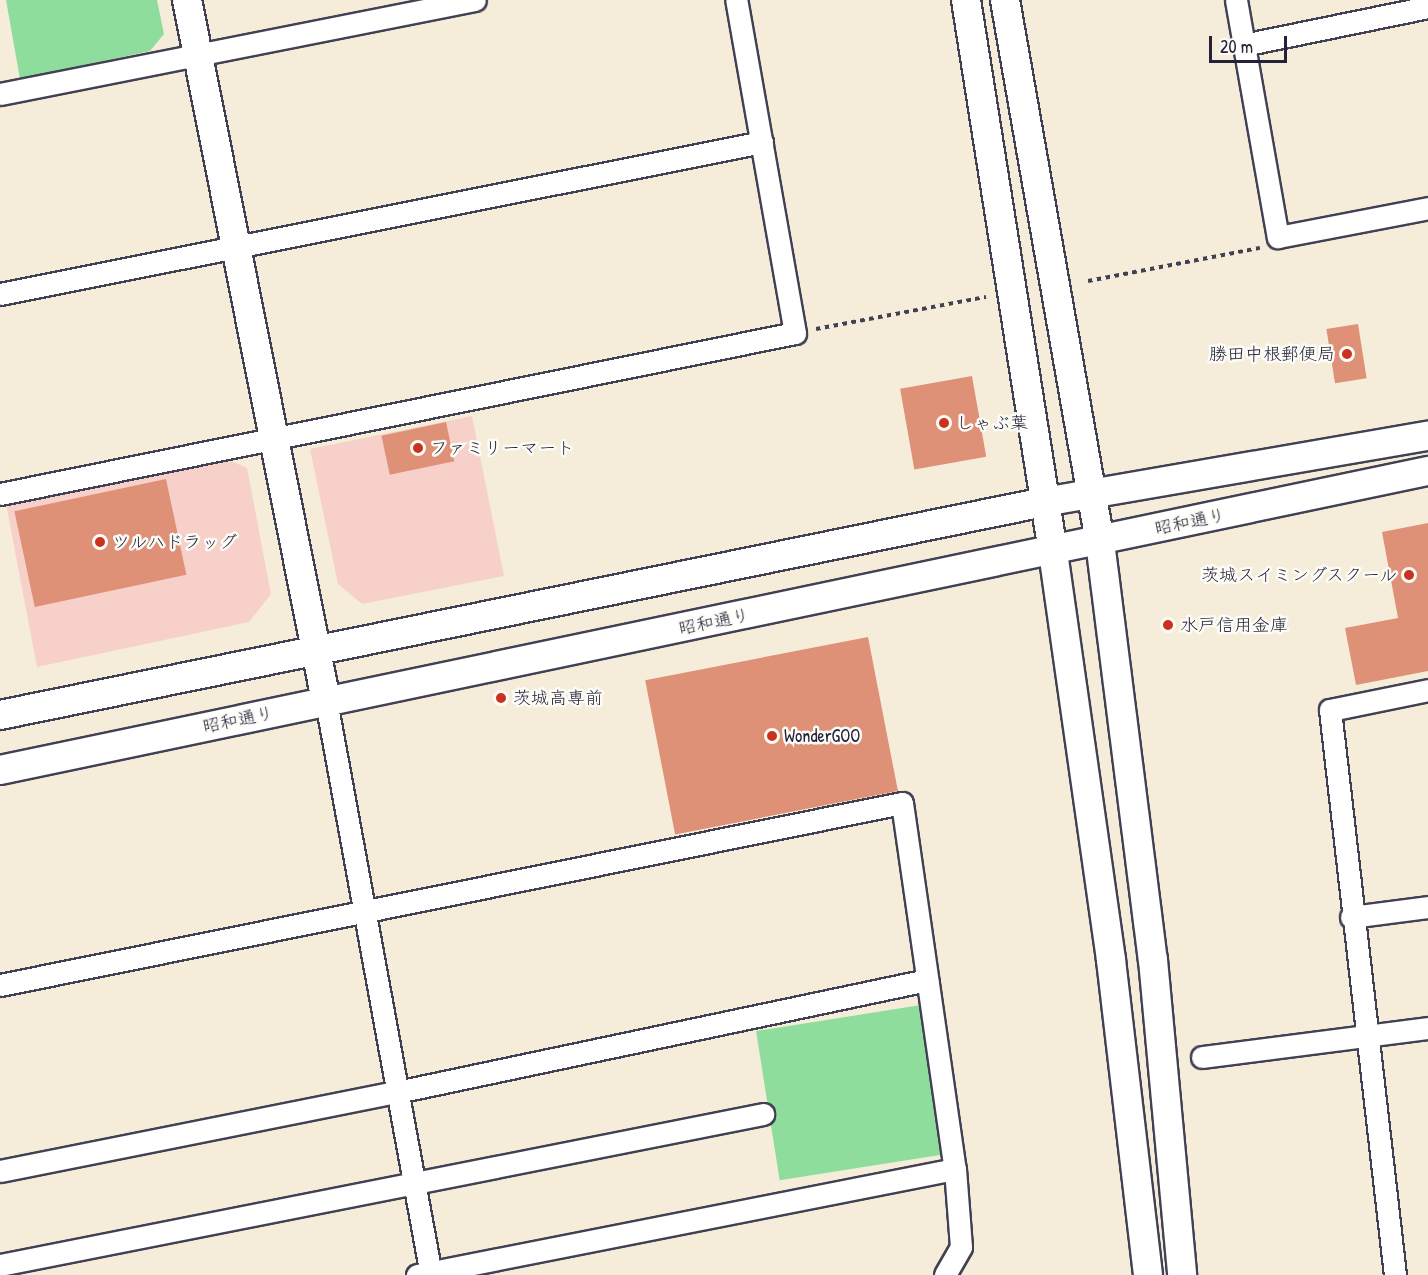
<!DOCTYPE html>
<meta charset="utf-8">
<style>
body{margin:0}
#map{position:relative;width:1428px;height:1275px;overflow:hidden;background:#f5edd9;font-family:"Patrick Hand","Klee One",sans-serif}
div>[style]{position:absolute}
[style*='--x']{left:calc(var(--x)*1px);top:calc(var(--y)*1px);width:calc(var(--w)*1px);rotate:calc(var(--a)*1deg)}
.built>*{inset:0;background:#f7d0ca}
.green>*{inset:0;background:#8fdd9c;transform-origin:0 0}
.building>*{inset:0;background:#df9178;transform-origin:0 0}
.path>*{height:4px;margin-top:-2px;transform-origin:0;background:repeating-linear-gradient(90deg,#424053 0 4.5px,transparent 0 9px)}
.roads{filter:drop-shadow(2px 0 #424053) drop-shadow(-2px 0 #424053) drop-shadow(0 2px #424053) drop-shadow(0 -2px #424053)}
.street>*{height:21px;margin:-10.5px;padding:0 10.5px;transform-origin:10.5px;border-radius:10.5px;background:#fff}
.secondary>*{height:28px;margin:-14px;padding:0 14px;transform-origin:14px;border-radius:14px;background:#fff}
.dots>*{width:16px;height:16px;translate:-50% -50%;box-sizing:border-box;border:3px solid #fdfcf7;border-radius:50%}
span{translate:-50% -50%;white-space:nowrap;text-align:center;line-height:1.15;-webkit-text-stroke:5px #fdfcf7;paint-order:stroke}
.poi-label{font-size:18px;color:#22223b}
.right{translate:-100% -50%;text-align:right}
.left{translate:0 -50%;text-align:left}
.street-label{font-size:18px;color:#22223b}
.scale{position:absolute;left:1209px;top:36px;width:78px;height:27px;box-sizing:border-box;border:3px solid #22223b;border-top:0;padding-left:8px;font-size:18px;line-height:21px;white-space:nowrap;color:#22223b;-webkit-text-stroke:4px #fdfcf7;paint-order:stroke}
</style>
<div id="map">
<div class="built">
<i style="clip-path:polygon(472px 416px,504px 576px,362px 604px,338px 584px,310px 449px)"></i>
<i style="clip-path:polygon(226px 459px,247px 468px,271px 594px,249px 622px,37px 667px,6px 504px)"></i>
</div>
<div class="green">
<i style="clip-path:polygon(6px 0,157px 0,164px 34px,150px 51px,20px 79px)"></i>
<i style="left:921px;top:1005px;width:151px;height:167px;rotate:81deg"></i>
</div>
<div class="building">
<i style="left:1358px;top:324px;width:55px;height:32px;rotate:81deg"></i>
<i style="left:972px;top:376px;width:82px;height:73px;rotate:80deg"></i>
<i style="left:446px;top:422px;width:40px;height:66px;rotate:78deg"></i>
<i style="left:166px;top:479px;width:98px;height:155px;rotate:78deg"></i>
<i style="clip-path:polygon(1428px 523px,1428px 671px,1356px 685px,1345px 628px,1398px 618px,1382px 532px)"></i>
<i style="left:868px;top:637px;width:157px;height:227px;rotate:79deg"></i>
</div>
<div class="path">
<i style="--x:1088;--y:281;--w:175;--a:-10.9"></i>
<i style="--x:816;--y:329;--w:173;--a:-10.7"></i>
</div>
<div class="roads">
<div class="street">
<i style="--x:1236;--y:0;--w:241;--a:80"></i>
<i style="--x:1278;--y:237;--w:153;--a:-10.9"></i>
<i style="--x:1243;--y:45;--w:189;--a:-11.6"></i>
<i style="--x:0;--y:94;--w:484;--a:-11.2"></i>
<i style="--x:0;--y:294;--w:777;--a:-11.28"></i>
<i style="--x:0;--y:494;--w:811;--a:-11.45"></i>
<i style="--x:795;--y:333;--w:338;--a:-100"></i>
<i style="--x:326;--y:701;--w:584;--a:79.63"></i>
<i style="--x:1351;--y:917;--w:78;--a:-7.4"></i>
<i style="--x:0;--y:985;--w:920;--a:-11.41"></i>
<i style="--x:902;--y:803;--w:370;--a:81.8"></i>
<i style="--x:955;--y:1169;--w:78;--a:85.6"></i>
<i style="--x:961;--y:1247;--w:32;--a:120"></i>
<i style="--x:1202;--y:1057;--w:228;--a:-7.3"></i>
<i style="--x:0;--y:1171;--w:405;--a:-11.3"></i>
<i style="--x:397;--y:1092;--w:542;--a:-11.93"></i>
<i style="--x:0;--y:1265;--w:778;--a:-11.19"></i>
<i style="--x:417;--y:1275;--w:548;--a:-11.15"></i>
<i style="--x:1395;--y:1275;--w:569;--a:-96.56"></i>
<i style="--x:1330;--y:710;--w:100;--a:-11.5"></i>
</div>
<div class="secondary">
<i style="--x:187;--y:0;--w:715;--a:78.78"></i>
<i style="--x:966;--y:0;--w:559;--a:81.04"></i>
<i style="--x:1053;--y:552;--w:412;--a:81.9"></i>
<i style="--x:1111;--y:960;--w:317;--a:83.3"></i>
<i style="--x:1005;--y:0;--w:550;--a:80.06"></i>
<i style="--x:1100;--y:542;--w:421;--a:82.8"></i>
<i style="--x:1153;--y:960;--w:316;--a:84.7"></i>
<i style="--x:0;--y:715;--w:1066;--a:-11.53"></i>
<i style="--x:1044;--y:502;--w:390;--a:-9.8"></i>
<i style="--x:0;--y:770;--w:1459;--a:-11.83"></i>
</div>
</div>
<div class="dots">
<i style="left:1347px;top:354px;background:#c8321e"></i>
<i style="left:944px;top:423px;background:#c8321e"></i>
<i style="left:418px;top:448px;background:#c8321e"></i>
<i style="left:100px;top:542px;background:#c8321e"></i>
<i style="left:1409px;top:575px;background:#c8321e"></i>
<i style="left:1168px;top:625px;background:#c8321e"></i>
<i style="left:501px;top:698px;background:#c8321e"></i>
<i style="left:772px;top:736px;background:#c8321e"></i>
</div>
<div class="poi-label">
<span class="right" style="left:1335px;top:354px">勝田中根郵便局</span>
<span class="left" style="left:956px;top:423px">しゃぶ葉</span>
<span class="left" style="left:430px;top:448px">ファミリーマート</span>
<span class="left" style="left:112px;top:542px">ツルハドラッグ</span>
<span class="right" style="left:1397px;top:575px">茨城スイミングスクール</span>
<span class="left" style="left:1180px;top:625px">水戸信用金庫</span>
<span class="left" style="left:513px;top:698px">茨城高専前</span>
<span class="left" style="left:784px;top:736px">WonderGOO</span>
</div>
<div class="street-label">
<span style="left:1190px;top:522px;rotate:-12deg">昭和通り</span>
<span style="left:714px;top:622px;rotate:-12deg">昭和通り</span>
<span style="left:238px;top:720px;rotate:-12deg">昭和通り</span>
</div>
<div class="scale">20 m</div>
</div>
